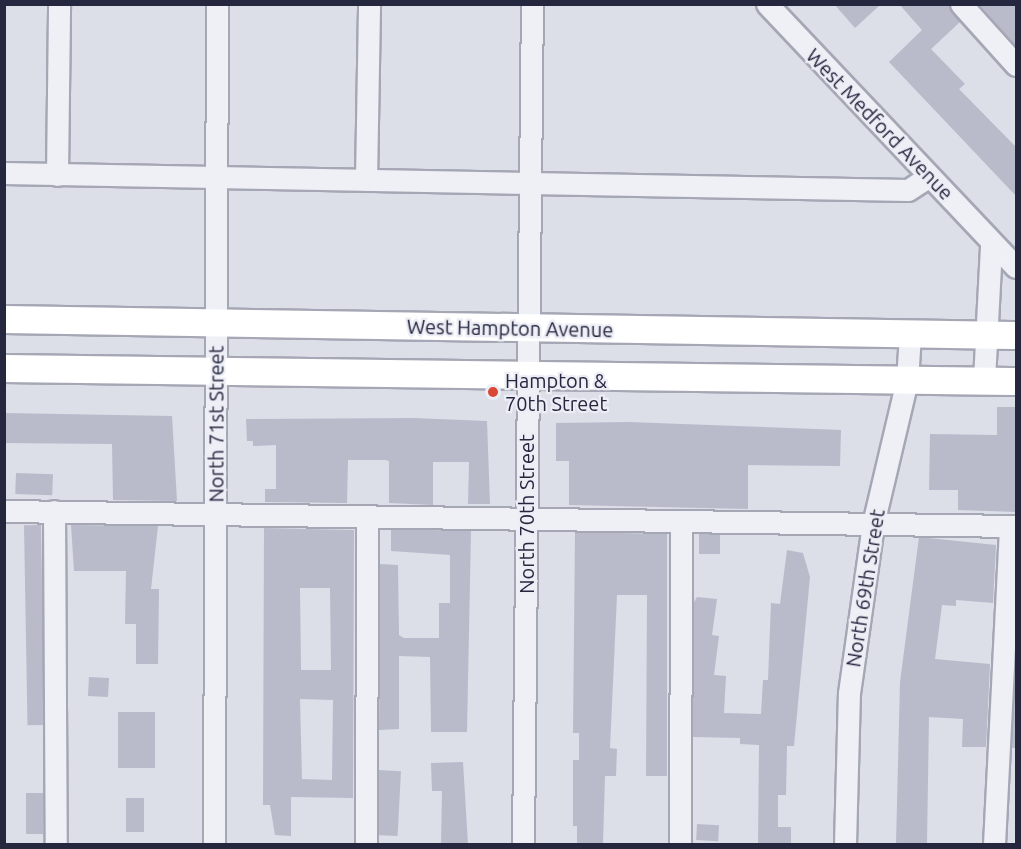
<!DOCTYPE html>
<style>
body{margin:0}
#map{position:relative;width:1021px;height:849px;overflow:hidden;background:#dcdee8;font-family:Ubuntu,sans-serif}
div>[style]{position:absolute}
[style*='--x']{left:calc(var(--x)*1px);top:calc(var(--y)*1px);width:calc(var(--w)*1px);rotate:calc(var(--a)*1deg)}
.building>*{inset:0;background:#b9bbcb;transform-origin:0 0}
.roads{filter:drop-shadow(2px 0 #a5a7b5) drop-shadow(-2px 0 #a5a7b5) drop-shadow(0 2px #a5a7b5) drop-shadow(0 -2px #a5a7b5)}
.minor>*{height:21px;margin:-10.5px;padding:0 10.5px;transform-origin:10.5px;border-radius:10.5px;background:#eff0f6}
.major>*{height:27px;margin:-13.5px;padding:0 13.5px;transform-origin:13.5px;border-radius:13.5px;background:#fff}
.dots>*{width:16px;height:16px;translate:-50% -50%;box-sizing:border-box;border:3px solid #ecedf5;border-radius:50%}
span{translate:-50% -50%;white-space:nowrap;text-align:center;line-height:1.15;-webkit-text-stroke:4.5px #ecedf5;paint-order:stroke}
.street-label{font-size:20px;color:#25273f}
.poi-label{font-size:20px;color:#25273f}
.left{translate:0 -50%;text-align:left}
.frame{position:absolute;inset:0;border:6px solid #25273f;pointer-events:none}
</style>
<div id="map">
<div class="building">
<i style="clip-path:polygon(834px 4px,881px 4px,855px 28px)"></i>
<i style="clip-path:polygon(899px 4px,949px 4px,960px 22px,931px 49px,965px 84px,959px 89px,1017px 148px,1017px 197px,889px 62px,922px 30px)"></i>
<i style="clip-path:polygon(979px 4px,1017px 4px,1017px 47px)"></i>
<i style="clip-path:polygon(997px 407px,1017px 407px,1017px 512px,958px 510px,958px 490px,929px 490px,930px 434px,997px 435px)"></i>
<i style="clip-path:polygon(4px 413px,172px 416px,177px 501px,113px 500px,112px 444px,4px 443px)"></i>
<i style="clip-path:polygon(413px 418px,487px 421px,490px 504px,468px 504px,469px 462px,433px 462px,433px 505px,389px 503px,389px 461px,385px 460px,348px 460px,347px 503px,265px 502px,265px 489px,276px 489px,276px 445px,253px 446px,253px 441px,247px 441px,246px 419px)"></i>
<i style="clip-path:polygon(628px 422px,841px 430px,840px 466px,748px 465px,748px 509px,569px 505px,569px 461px,556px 461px,556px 423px)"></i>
<i style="left:16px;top:473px;width:37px;height:21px;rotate:2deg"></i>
<i style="left:41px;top:525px;width:200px;height:17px;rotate:89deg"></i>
<i style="clip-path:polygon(71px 525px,158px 526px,151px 589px,159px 589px,158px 664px,136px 664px,136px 624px,125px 624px,126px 571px,74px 571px)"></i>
<i style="clip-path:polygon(evenodd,264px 528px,354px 530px,353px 798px,291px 797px,291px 836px,275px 835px,270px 805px,263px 805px,264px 528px,300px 588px,330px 588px,331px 670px,301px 670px,300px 588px,264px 528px,300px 699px,333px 700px,332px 780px,302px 779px,300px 699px)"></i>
<i style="clip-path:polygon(391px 529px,471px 531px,467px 732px,431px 732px,430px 657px,399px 656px,399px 729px,379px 730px,380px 564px,398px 565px,399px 635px,404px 638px,439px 638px,439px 603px,450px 603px,450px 555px,391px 551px)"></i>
<i style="clip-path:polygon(575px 532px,667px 534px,667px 776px,646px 776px,647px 595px,617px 595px,610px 748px,617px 749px,616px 776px,605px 776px,603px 844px,577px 844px,577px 826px,573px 826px,573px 760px,579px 760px,579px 733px,573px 733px)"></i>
<i style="left:699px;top:534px;width:21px;height:20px"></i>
<i style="clip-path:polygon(919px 537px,996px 545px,993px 603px,956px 600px,956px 606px,942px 605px,935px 659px,990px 664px,986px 747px,962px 747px,963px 719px,929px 717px,927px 844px,896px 844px,900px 682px)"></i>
<i style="clip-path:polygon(787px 550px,803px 553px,810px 577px,794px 746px,787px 746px,786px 795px,778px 795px,778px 827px,791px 827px,791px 844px,758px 844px,759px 745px,740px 744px,740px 738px,693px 737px,693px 604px,697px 597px,717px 599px,712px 635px,719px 636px,714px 675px,726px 676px,724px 713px,761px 714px,763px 680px,768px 680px,771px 603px,780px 604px)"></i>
<i style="clip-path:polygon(1016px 666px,1017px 666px,1017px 748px,1012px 748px)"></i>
<i style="left:89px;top:677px;width:20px;height:19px;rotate:3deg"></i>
<i style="left:118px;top:712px;width:37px;height:56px"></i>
<i style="clip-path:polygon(463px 762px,468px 844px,441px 844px,442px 791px,432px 791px,431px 763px)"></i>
<i style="left:379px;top:770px;width:22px;height:65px;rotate:3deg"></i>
<i style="left:26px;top:793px;width:17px;height:41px"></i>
<i style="left:126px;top:798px;width:18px;height:34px"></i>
<i style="left:697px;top:824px;width:22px;height:16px;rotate:3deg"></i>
</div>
<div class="roads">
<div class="minor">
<i style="--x:767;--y:4;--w:362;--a:46.6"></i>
<i style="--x:961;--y:4;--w:82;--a:48"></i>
<i style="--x:4;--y:173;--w:904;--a:1.08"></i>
<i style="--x:908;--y:190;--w:24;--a:-33"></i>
<i style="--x:57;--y:175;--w:171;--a:-89.3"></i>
<i style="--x:366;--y:180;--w:176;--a:-89"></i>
<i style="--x:984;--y:380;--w:135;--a:-87"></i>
<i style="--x:4;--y:511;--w:1012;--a:0.85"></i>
<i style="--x:54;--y:511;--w:333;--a:89.7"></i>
<i style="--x:214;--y:844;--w:840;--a:-89.8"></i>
<i style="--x:366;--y:844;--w:327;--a:-89.8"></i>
<i style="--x:523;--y:844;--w:840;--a:-89.39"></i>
<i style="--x:680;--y:844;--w:322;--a:-89.8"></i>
<i style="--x:845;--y:844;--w:151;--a:-88.5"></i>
<i style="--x:849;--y:693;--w:171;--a:-81.9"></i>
<i style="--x:873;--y:524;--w:148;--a:-76.7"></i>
<i style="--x:907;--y:380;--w:45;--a:-86.2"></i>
<i style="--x:994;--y:844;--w:318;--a:-87.1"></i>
</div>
<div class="major">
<i style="--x:4;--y:319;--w:1012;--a:0.91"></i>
<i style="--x:4;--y:368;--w:1012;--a:0.74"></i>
</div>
</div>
<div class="dots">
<i style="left:493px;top:392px;background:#d94735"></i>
</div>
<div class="street-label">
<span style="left:880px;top:124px;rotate:46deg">West Medford Avenue</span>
<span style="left:510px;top:328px;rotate:1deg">West Hampton Avenue</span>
<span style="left:216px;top:424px;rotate:-90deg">North 71st Street</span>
<span style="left:526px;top:514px;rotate:-90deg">North 70th Street</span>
<span style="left:865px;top:588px;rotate:-81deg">North 69th Street</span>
</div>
<div class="poi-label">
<span class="left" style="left:505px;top:392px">Hampton &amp;<br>70th Street</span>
</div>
<div class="frame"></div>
</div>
